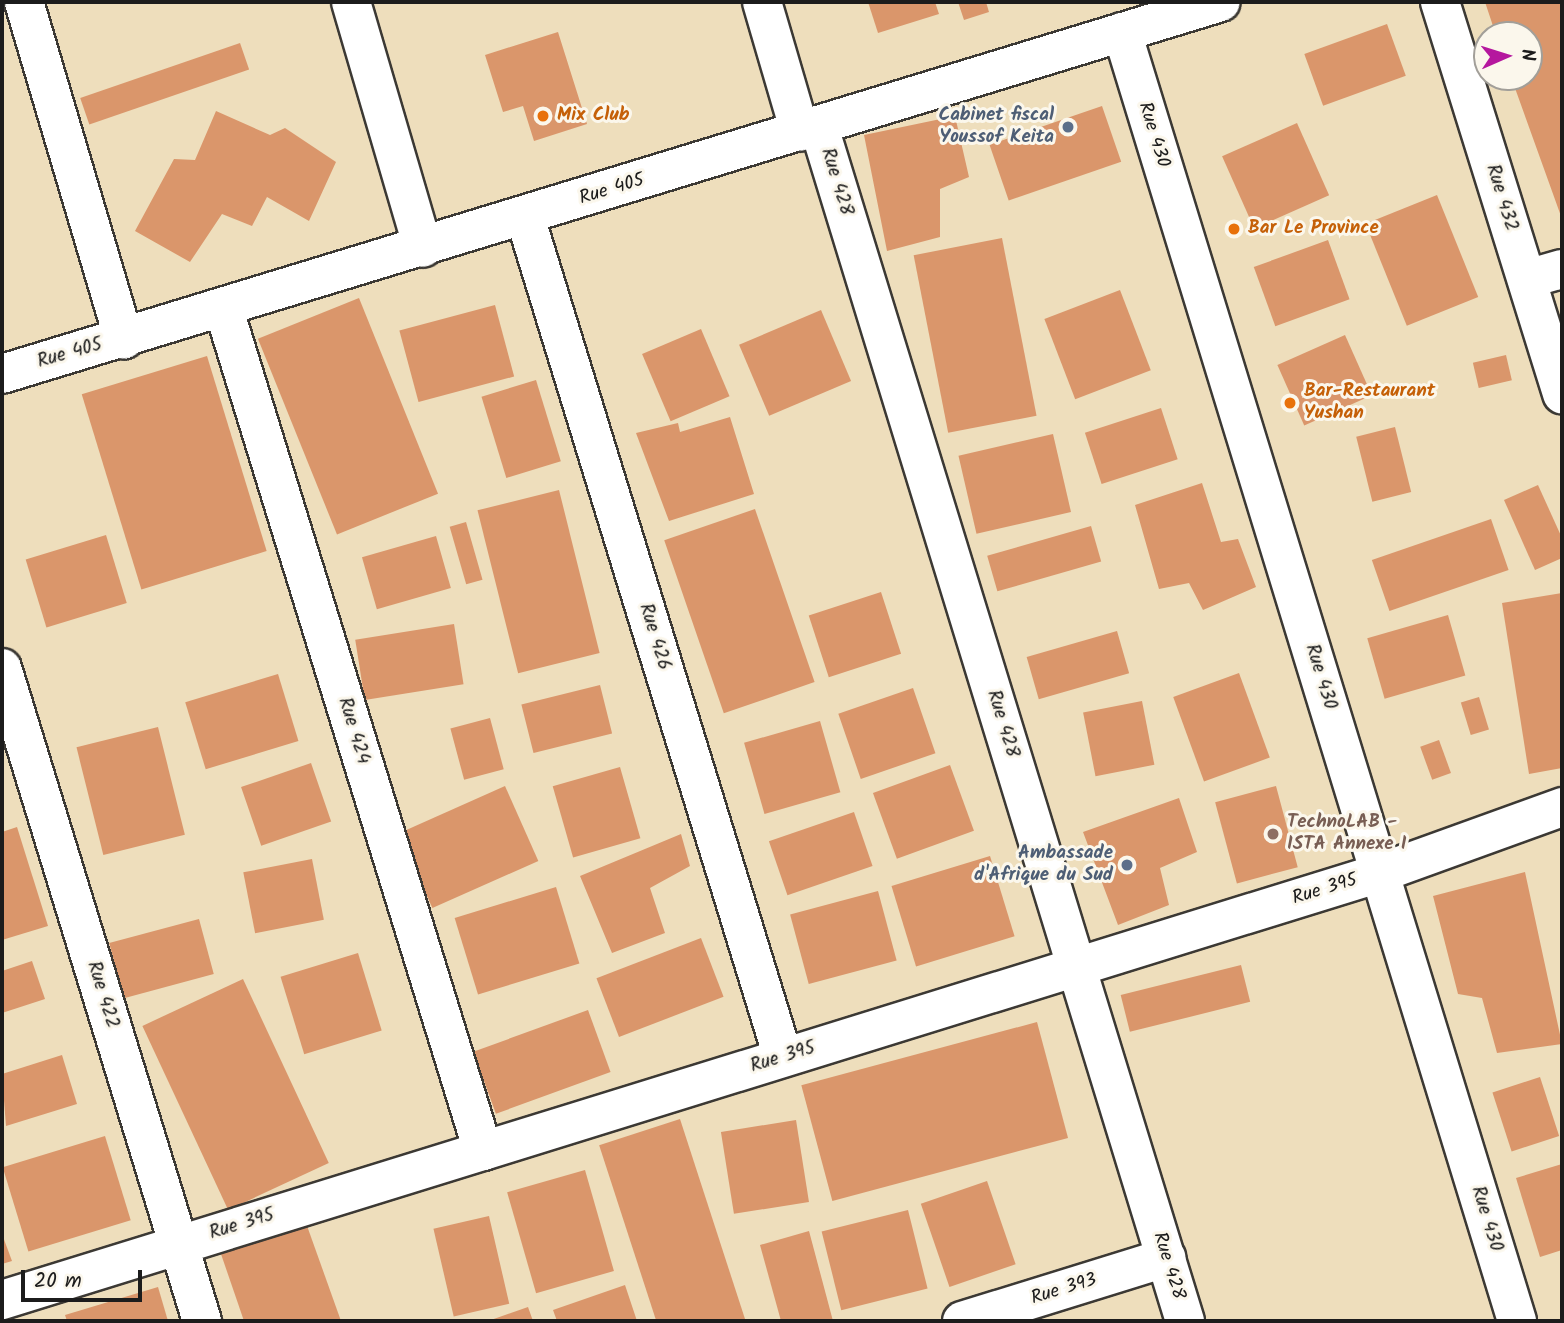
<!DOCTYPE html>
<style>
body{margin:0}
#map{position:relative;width:1564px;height:1323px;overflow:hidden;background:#eedebc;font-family:Kalam,sans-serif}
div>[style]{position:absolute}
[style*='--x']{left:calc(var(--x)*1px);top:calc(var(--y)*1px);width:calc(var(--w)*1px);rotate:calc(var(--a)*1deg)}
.building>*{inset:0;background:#da966b;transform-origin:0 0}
.roads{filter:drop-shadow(2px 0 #3c3934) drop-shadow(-2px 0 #3c3934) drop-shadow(0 2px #3c3934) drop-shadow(0 -2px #3c3934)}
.minor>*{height:38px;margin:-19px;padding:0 19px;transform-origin:19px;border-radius:19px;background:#fff}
.dots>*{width:19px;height:19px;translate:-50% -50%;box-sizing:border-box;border:4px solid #fbf7ec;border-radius:50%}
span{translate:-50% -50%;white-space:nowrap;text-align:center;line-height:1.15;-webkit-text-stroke:6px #fbf7ec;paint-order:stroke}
.food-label{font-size:19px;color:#c56008;font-weight:700}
.left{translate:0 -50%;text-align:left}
.service-label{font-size:19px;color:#4e5e75;font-weight:700}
.right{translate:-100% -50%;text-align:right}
.street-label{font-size:19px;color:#1c1c1c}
.education-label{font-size:19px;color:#785e54;font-weight:700}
.frame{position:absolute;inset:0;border:4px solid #1c1c1c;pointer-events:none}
.north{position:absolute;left:1473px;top:21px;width:70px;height:70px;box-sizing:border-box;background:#fbf7ec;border:2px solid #a29f99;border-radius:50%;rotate:87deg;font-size:19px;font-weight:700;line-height:28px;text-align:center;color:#1c1c1c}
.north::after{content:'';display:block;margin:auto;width:24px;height:32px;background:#b5179e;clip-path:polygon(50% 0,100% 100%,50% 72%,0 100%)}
.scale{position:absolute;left:21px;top:1270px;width:121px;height:32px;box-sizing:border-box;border:4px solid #1c1c1c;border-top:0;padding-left:9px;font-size:21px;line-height:24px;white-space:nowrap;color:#1c1c1c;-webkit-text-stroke:5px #fbf7ec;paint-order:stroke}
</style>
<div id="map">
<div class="building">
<i style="clip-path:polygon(868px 2px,935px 2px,939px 14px,878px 33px)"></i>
<i style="clip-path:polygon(958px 2px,986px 2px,989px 12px,964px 20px)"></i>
<i style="clip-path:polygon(1485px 2px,1562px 2px,1562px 219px,1511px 77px,1529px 77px,1529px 35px,1496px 35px)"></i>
<i style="left:1387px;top:24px;width:55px;height:88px;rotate:70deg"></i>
<i style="clip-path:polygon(558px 32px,587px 124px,534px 141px,523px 106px,503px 112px,485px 55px)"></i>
<i style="left:240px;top:43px;width:28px;height:169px;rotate:71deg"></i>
<i style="left:1102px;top:106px;width:59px;height:119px;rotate:71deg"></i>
<i style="clip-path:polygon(216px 111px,270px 135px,285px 128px,336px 162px,309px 221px,267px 197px,252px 226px,222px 214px,190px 262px,135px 231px,174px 159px,195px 160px)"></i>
<i style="clip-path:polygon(955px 116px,969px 177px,940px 189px,940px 237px,887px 251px,864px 135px)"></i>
<i style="left:1297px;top:123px;width:79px;height:82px;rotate:66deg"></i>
<i style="left:1437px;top:195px;width:110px;height:77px;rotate:68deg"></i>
<i style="left:1002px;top:238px;width:181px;height:90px;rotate:79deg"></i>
<i style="left:1328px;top:240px;width:63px;height:79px;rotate:70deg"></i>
<i style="left:1120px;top:290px;width:86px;height:81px;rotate:69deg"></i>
<i style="left:359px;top:298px;width:211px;height:109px;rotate:68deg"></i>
<i style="left:495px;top:305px;width:74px;height:99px;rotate:75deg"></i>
<i style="left:821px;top:310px;width:77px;height:89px;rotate:67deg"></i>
<i style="left:701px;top:329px;width:73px;height:64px;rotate:67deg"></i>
<i style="left:1345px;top:335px;width:66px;height:74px;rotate:66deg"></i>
<i style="left:1506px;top:355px;width:26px;height:34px;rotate:77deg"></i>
<i style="left:207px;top:356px;width:204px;height:131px;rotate:73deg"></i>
<i style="left:536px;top:380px;width:85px;height:57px;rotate:73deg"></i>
<i style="left:1161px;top:408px;width:54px;height:80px;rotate:72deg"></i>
<i style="clip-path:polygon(730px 417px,754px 494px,669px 521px,636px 433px,678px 423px,680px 432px)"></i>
<i style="left:1395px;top:427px;width:67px;height:40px;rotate:76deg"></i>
<i style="left:1053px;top:434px;width:80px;height:97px;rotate:77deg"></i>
<i style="clip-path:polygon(1202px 483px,1221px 542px,1238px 539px,1256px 587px,1203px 610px,1189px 583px,1159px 589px,1135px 505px)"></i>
<i style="clip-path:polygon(1538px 485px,1562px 538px,1562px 558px,1535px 570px,1504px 500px)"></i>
<i style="left:559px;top:490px;width:168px;height:84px;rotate:76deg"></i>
<i style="left:755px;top:509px;width:183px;height:96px;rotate:71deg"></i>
<i style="left:1491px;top:519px;width:54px;height:126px;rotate:71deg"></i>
<i style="left:466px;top:522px;width:60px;height:17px;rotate:74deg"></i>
<i style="left:1091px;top:526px;width:37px;height:108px;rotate:74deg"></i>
<i style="left:106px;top:535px;width:71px;height:84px;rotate:73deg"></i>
<i style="left:436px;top:536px;width:54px;height:77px;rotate:74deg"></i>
<i style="left:881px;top:592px;width:65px;height:76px;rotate:72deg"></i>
<i style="clip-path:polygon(1562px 593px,1562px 768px,1529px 774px,1502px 603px)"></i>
<i style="left:1448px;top:615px;width:63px;height:84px;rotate:74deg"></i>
<i style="left:454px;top:624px;width:61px;height:100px;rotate:81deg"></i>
<i style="left:1117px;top:631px;width:44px;height:94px;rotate:74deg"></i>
<i style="left:1239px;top:673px;width:90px;height:70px;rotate:70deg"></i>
<i style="left:278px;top:674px;width:70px;height:97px;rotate:73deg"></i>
<i style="left:600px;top:685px;width:50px;height:81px;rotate:76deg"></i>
<i style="left:913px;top:688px;width:69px;height:79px;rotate:71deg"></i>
<i style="left:1479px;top:697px;width:34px;height:19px;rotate:73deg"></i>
<i style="left:1142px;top:701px;width:65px;height:60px;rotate:79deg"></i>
<i style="left:490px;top:718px;width:53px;height:41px;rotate:75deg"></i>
<i style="left:820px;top:721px;width:74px;height:79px;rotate:74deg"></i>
<i style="left:158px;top:727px;width:111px;height:84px;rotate:76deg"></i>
<i style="left:1439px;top:740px;width:35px;height:20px;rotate:70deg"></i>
<i style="left:311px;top:763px;width:62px;height:74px;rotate:71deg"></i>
<i style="left:950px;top:765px;width:70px;height:82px;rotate:70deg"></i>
<i style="left:620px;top:767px;width:74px;height:70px;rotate:74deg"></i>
<i style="left:505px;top:786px;width:82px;height:116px;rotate:66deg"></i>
<i style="left:1276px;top:786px;width:84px;height:63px;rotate:75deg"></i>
<i style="clip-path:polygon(1179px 798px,1197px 852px,1160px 868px,1169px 905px,1118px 925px,1083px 832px)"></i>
<i style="left:854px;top:812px;width:57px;height:90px;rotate:71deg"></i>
<i style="clip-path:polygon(17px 827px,48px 926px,2px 940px,2px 832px)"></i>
<i style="clip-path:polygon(681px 834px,690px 866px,650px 888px,665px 933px,612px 953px,580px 876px)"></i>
<i style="left:990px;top:856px;width:84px;height:103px;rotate:73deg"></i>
<i style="left:312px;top:859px;width:62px;height:70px;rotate:79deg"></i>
<i style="clip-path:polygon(1525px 872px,1562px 1044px,1497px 1053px,1482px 998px,1458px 994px,1433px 896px)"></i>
<i style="left:556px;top:887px;width:80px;height:106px;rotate:73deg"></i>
<i style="left:878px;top:891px;width:72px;height:91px;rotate:75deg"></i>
<i style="left:199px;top:919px;width:57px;height:93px;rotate:75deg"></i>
<i style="left:701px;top:938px;width:63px;height:112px;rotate:69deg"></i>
<i style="left:358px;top:953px;width:81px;height:81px;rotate:73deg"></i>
<i style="clip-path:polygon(32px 961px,45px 999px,2px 1013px,2px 971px)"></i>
<i style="left:1241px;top:965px;width:38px;height:124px;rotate:76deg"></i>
<i style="left:243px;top:979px;width:203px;height:111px;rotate:65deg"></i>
<i style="left:588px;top:1010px;width:66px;height:122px;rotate:70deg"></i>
<i style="left:1037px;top:1022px;width:120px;height:244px;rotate:75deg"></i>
<i style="clip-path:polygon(62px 1055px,77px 1104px,6px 1126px,2px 1074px)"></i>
<i style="left:1540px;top:1077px;width:62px;height:50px;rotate:72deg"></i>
<i style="left:680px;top:1119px;width:213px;height:85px;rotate:72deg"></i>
<i style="left:796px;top:1120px;width:83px;height:76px;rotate:81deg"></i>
<i style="left:105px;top:1136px;width:88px;height:107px;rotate:73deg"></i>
<i style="clip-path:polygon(1562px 1164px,1562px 1250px,1540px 1257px,1516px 1178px)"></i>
<i style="left:585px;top:1170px;width:105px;height:81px;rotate:74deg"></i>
<i style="left:987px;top:1181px;width:88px;height:70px;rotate:71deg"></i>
<i style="left:908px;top:1210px;width:81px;height:89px;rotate:76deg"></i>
<i style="left:489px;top:1216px;width:90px;height:57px;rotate:77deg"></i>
<i style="clip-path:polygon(306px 1223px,341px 1321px,244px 1321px,221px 1254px)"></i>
<i style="clip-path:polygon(809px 1231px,833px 1321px,781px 1321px,760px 1245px)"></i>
<i style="clip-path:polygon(2px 1234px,12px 1261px,2px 1264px)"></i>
<i style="clip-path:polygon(625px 1285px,637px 1321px,557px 1321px,553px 1310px)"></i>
<i style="clip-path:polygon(158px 1287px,168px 1321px,67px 1321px,65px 1315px)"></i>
<i style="clip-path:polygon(528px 1307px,533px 1321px,488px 1321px)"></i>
</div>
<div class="roads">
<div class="minor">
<i style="--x:24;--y:2;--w:352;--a:73.5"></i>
<i style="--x:351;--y:2;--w:256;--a:73.7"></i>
<i style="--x:762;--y:2;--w:135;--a:73.7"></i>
<i style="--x:1440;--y:2;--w:411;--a:72.7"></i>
<i style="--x:1122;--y:32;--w:1348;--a:72.96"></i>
<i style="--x:819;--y:127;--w:1249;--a:72.96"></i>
<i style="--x:525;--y:217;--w:879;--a:72.93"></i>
<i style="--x:1527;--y:279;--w:36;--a:-16"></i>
<i style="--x:224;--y:310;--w:880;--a:72.88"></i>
<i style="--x:2;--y:374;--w:1274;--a:-16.97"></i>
<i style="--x:2;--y:668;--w:683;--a:72.97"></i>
<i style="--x:2;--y:1300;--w:1443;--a:-17.22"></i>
<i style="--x:1380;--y:873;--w:194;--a:-19.9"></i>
<i style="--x:962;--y:1321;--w:214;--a:-17.2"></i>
</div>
</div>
<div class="dots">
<i style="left:543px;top:116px;background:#e8710a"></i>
<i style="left:1068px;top:127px;background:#5c6f8a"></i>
<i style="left:1234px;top:229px;background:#e8710a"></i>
<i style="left:1290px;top:403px;background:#e8710a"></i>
<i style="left:1273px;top:834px;background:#8d6e63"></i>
<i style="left:1127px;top:865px;background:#5c6f8a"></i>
</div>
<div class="food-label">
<span class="left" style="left:557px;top:116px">Mix Club</span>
<span class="left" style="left:1248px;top:229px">Bar Le Province</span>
<span class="left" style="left:1304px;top:403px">Bar-Restaurant<br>Yushan</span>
</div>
<div class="service-label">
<span class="right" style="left:1054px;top:127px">Cabinet fiscal<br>Youssof Keita</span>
<span class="right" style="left:1113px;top:865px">Ambassade<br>d'Afrique du Sud</span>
</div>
<div class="street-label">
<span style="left:1153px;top:135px;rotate:73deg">Rue 430</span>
<span style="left:836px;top:182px;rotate:73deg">Rue 428</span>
<span style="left:612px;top:190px;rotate:-17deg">Rue 405</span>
<span style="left:1501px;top:198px;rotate:73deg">Rue 432</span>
<span style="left:70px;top:354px;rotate:-16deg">Rue 405</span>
<span style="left:654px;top:637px;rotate:73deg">Rue 426</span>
<span style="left:1320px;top:677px;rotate:73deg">Rue 430</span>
<span style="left:1002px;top:724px;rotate:73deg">Rue 428</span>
<span style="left:353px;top:731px;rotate:73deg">Rue 424</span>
<span style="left:1325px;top:890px;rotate:-17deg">Rue 395</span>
<span style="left:102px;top:995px;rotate:73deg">Rue 422</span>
<span style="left:783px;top:1058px;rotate:-17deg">Rue 395</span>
<span style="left:1486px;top:1219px;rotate:73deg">Rue 430</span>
<span style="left:242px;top:1225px;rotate:-17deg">Rue 395</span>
<span style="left:1168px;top:1266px;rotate:73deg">Rue 428</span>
<span style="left:1064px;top:1290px;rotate:-17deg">Rue 393</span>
</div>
<div class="education-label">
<span class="left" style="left:1287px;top:834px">TechnoLAB -<br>ISTA Annexe I</span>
</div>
<div class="frame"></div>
<div class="north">N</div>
<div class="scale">20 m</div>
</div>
